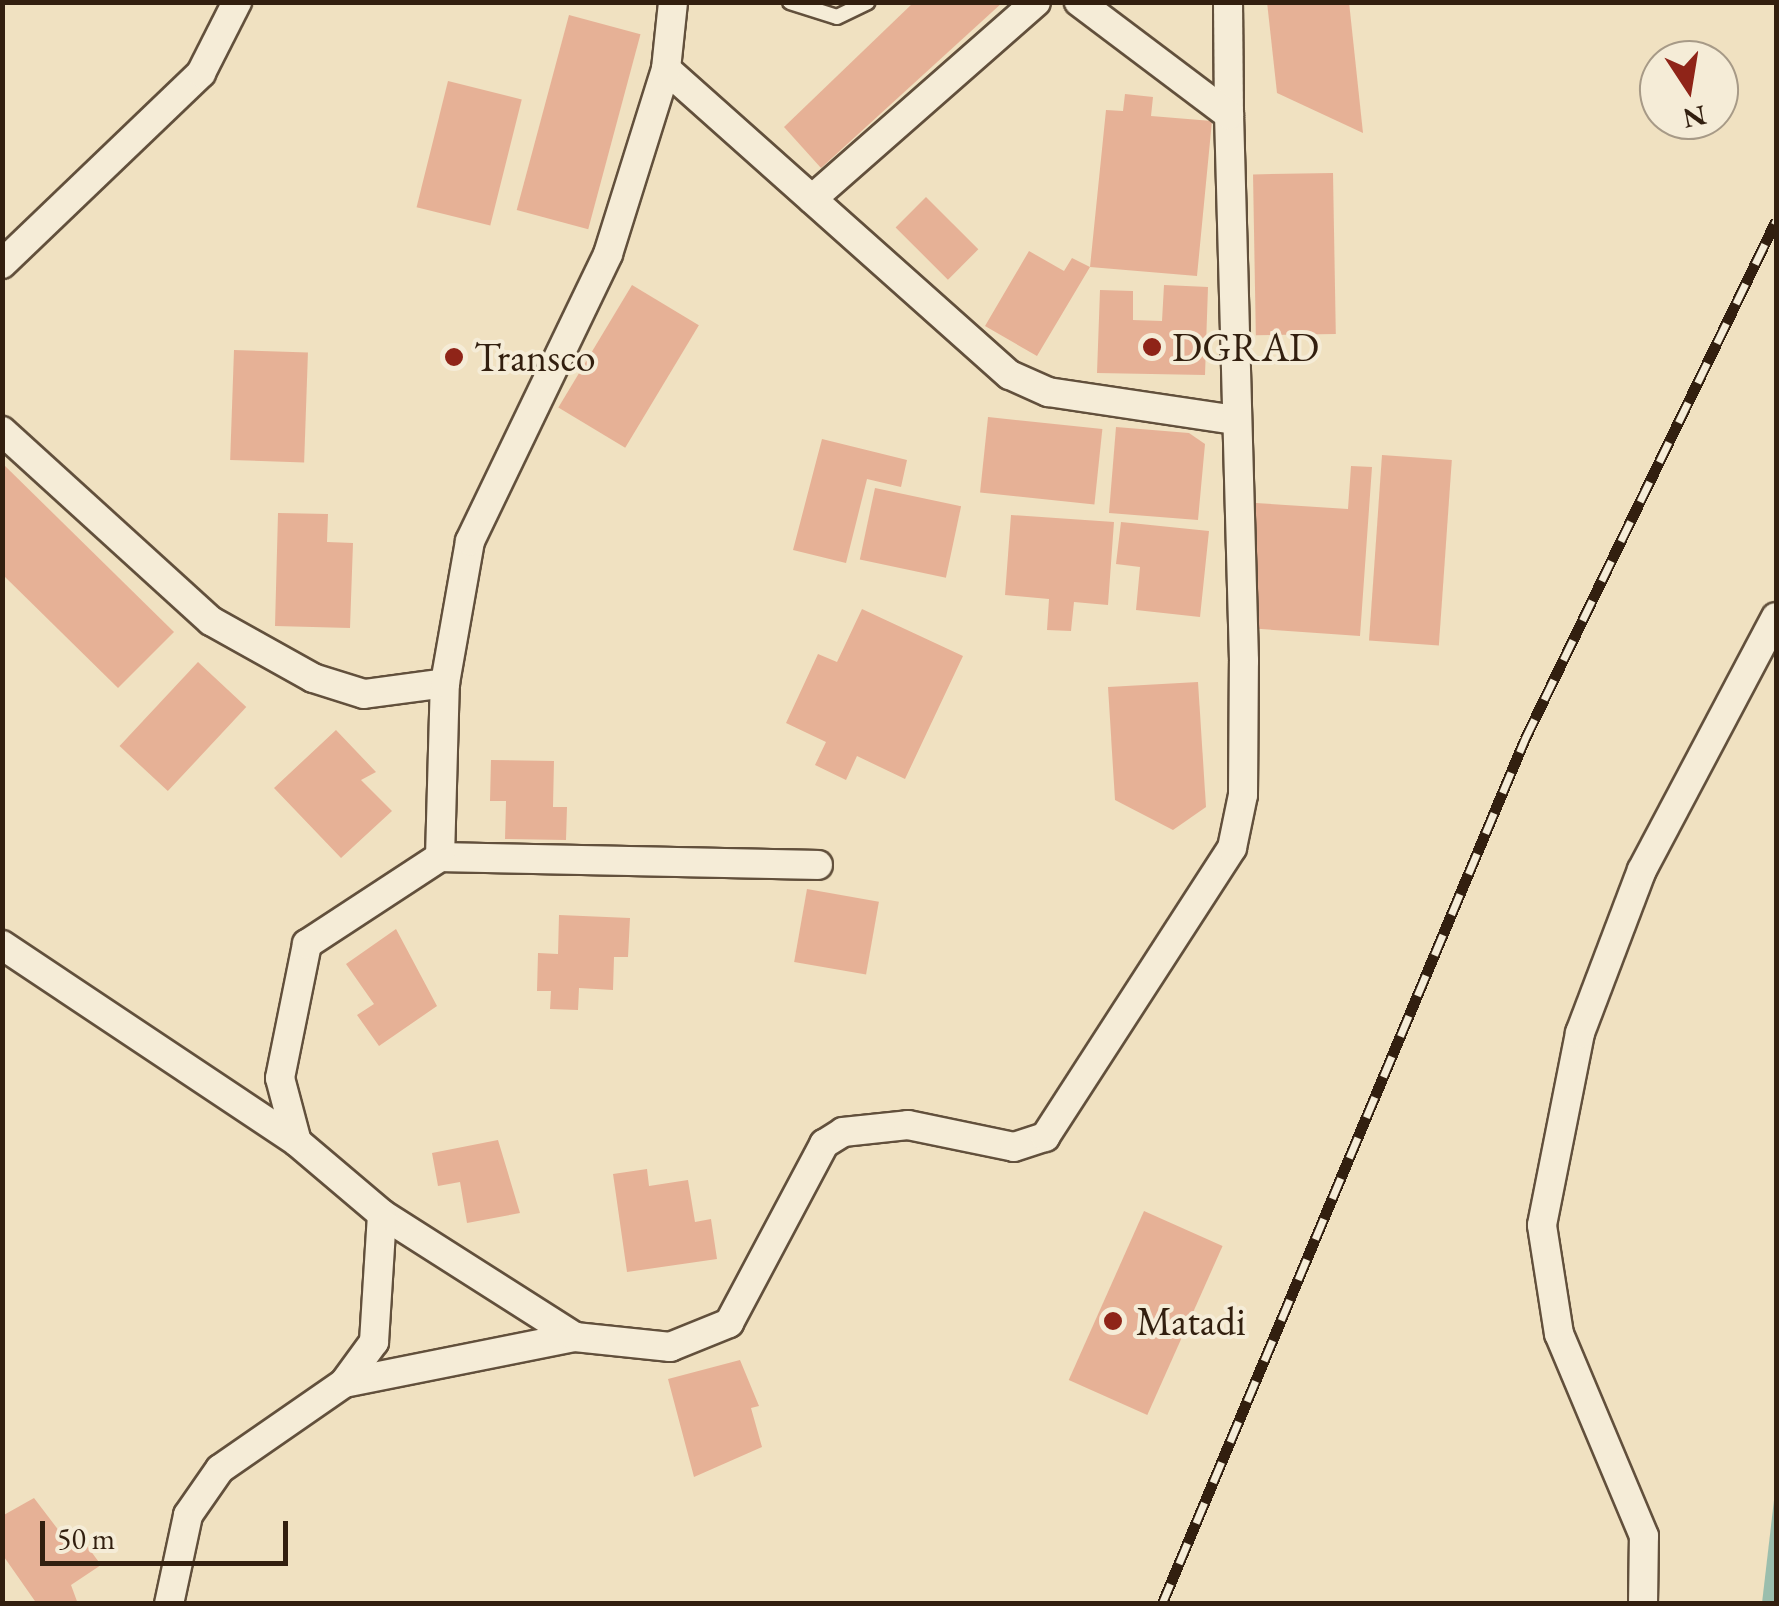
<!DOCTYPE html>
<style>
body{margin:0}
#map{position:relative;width:1779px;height:1606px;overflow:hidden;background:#f0e1c1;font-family:"EB Garamond",serif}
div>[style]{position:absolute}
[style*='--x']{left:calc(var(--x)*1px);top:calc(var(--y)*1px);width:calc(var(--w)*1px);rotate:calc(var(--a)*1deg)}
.water>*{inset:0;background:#9bbead}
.building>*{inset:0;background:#e6b196;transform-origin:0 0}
.roads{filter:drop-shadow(2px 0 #62503c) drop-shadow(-2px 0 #62503c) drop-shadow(0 2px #62503c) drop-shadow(0 -2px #62503c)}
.service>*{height:14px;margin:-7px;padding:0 7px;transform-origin:7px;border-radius:7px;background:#f5ecd7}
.minor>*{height:28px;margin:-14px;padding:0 14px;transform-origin:14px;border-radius:14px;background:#f5ecd7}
.rail>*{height:11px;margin-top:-5.5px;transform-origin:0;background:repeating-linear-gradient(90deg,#f5ecd7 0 22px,#321f0f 0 44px);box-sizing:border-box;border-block:2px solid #321f0f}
.dots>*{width:28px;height:28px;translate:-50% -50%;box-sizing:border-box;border:5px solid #f5ecd7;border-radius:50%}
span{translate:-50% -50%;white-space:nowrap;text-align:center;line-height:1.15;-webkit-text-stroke:8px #f5ecd7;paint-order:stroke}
.poi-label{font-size:40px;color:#321f0f}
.left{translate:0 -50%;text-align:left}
.frame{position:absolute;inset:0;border:5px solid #321f0f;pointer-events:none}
.north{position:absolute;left:1639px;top:40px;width:100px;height:100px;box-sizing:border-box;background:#f5ecd7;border:2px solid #a79a87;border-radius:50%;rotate:168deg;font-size:28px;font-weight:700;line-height:40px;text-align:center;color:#321f0f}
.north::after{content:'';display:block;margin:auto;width:35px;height:45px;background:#8f2418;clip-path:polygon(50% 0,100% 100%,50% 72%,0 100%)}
.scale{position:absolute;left:40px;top:1521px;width:248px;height:45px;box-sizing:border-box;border:5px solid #321f0f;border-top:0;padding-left:12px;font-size:30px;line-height:35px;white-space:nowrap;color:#321f0f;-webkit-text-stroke:8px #f5ecd7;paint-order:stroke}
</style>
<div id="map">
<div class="water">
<i style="clip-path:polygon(1776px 1483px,1776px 1603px,1762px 1603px)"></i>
</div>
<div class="building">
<i style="clip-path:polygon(914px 2px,1003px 2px,821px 168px,784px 127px)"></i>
<i style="clip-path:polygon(1267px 2px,1349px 2px,1363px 133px,1277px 93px)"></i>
<i style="left:569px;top:15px;width:74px;height:202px;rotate:15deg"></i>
<i style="left:448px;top:81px;width:76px;height:130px;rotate:14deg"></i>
<i style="clip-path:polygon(1125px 94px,1153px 97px,1151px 116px,1212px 121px,1197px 276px,1090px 267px,1106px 110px,1123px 111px)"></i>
<i style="left:1333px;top:173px;width:161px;height:80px;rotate:89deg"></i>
<i style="left:926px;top:197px;width:74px;height:43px;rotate:45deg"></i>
<i style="clip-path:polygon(1029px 251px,1064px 271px,1072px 258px,1090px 267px,1037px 356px,985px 326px)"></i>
<i style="left:632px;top:285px;width:78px;height:143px;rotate:31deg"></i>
<i style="clip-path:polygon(1164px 285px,1208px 287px,1205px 375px,1097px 373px,1100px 290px,1133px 291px,1133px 320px,1162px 321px)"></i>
<i style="left:234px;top:350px;width:74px;height:110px;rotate:2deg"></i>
<i style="left:988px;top:417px;width:115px;height:76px;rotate:6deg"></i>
<i style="clip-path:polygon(1116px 427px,1189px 433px,1205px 444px,1198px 520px,1109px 513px)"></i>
<i style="clip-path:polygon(822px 439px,907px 460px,901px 487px,867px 479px,846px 563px,793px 550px)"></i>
<i style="left:1382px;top:455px;width:70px;height:186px;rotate:4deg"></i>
<i style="clip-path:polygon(2px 463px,174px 632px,118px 688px,2px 574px)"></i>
<i style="clip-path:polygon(1351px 466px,1372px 467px,1360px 636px,1247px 628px,1256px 503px,1348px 509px)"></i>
<i style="left:875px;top:488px;width:88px;height:73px;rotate:12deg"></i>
<i style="clip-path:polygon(278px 513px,328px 514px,327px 542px,353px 543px,350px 628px,275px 626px)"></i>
<i style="clip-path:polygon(1011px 515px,1114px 522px,1108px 605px,1074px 602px,1071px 631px,1047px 630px,1049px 599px,1005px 595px)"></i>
<i style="clip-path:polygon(1121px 522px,1209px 531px,1200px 617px,1136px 610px,1140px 567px,1116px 564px)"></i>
<i style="clip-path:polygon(862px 609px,963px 656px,905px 779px,857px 756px,846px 780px,815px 765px,826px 742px,786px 723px,818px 654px,837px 662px)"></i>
<i style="left:198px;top:662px;width:66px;height:115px;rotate:43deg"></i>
<i style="clip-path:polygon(1198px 682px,1206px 807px,1173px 830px,1115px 800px,1108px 687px)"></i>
<i style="clip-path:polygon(336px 730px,376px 772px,361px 780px,392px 811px,341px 858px,274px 788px)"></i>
<i style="clip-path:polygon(491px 760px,554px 761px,553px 807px,567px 807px,566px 840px,505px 839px,506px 801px,490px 801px)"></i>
<i style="left:807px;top:889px;width:73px;height:74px;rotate:10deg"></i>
<i style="clip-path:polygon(559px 915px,630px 918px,628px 957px,614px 957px,613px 990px,579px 988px,578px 1010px,550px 1009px,551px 991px,537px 991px,538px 953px,558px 954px)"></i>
<i style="clip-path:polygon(396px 929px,437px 1006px,379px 1046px,357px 1015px,374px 1004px,346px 964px)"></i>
<i style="clip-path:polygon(498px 1140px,520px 1213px,467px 1223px,460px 1182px,438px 1186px,432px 1153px)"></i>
<i style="clip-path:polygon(647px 1169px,649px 1186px,688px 1180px,695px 1222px,711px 1219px,717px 1259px,627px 1272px,613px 1174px)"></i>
<i style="left:1144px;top:1211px;width:86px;height:185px;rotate:24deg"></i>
<i style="clip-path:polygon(740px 1360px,759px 1406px,751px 1408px,762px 1447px,694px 1477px,668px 1379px)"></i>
<i style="clip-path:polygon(34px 1498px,66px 1540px,79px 1535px,101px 1565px,71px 1585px,78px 1604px,37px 1604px,2px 1554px,2px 1516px)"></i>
</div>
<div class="roads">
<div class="service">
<i style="--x:790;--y:2;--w:49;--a:17.7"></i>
<i style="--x:837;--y:17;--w:34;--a:-26"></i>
</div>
<div class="minor">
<i style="--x:1228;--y:2;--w:113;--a:89.5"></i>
<i style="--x:666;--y:69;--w:460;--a:41.7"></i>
<i style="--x:1010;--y:375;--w:42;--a:24.1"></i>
<i style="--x:1048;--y:392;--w:190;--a:8.5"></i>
<i style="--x:812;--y:199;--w:298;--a:-41.3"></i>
<i style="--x:2;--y:264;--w:276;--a:-43.8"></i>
<i style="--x:201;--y:73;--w:80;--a:-63.1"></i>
<i style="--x:2;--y:431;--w:282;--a:42.3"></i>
<i style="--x:211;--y:621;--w:117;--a:29.2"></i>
<i style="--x:313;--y:678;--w:53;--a:17.4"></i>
<i style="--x:364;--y:694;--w:82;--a:-7.7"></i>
<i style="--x:440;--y:857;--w:378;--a:1.2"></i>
<i style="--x:2;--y:945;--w:355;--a:33.7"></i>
<i style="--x:382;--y:1214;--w:229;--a:32.5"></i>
<i style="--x:344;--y:1383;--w:236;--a:-11.3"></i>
<i style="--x:575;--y:1337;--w:96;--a:6"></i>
<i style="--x:670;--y:1347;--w:64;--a:-22.1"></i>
<i style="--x:729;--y:1323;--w:203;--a:-62"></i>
<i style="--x:824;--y:1144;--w:22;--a:-32"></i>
<i style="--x:843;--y:1132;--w:65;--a:-6.1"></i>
<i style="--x:908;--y:1125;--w:108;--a:11.7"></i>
<i style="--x:1014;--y:1147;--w:33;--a:-18"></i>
<i style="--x:1045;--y:1137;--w:344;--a:-57.1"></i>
<i style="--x:1232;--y:848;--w:54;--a:-78.3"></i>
<i style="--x:1243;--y:795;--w:134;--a:-89.6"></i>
<i style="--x:1244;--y:661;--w:546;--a:-91.57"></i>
<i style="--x:1229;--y:115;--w:188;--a:-143"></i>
<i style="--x:169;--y:1604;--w:91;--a:-77.9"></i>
<i style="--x:188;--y:1515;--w:56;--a:-55.2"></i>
<i style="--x:220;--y:1469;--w:151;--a:-34.7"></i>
<i style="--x:344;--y:1383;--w:51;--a:-53.8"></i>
<i style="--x:374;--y:1342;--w:128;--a:-86.4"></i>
<i style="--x:382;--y:1214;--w:111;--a:-139.7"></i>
<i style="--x:297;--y:1142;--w:66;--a:-104.9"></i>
<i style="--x:280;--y:1078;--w:137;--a:-78.6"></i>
<i style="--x:307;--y:944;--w:159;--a:-33.2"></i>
<i style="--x:440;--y:857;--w:174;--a:-88.4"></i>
<i style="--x:445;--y:683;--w:144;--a:-80"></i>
<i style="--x:470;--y:541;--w:318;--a:-64.3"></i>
<i style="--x:608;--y:254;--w:194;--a:-72.6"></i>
<i style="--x:666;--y:69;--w:67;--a:-84"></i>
<i style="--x:1643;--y:1604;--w:68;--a:-89.2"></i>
<i style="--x:1644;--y:1536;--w:219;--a:-112.8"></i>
<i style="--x:1559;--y:1334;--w:110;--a:-98.9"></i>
<i style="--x:1542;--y:1225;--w:196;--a:-78.8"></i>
<i style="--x:1580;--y:1033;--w:174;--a:-69.2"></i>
<i style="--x:1642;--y:870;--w:286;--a:-62.1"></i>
</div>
</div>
<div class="rail">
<i style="--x:1162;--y:1604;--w:938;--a:-67.23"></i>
<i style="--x:1525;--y:739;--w:576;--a:-64.15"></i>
</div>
<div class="dots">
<i style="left:1152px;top:347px;background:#8f2418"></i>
<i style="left:454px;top:357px;background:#8f2418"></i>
<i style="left:1113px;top:1321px;background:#8f2418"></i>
</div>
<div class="poi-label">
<span class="left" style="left:1172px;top:347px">DGRAD</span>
<span class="left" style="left:474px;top:357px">Transco</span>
<span class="left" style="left:1136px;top:1321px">Matadi</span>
</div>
<div class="frame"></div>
<div class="north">N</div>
<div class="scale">50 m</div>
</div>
